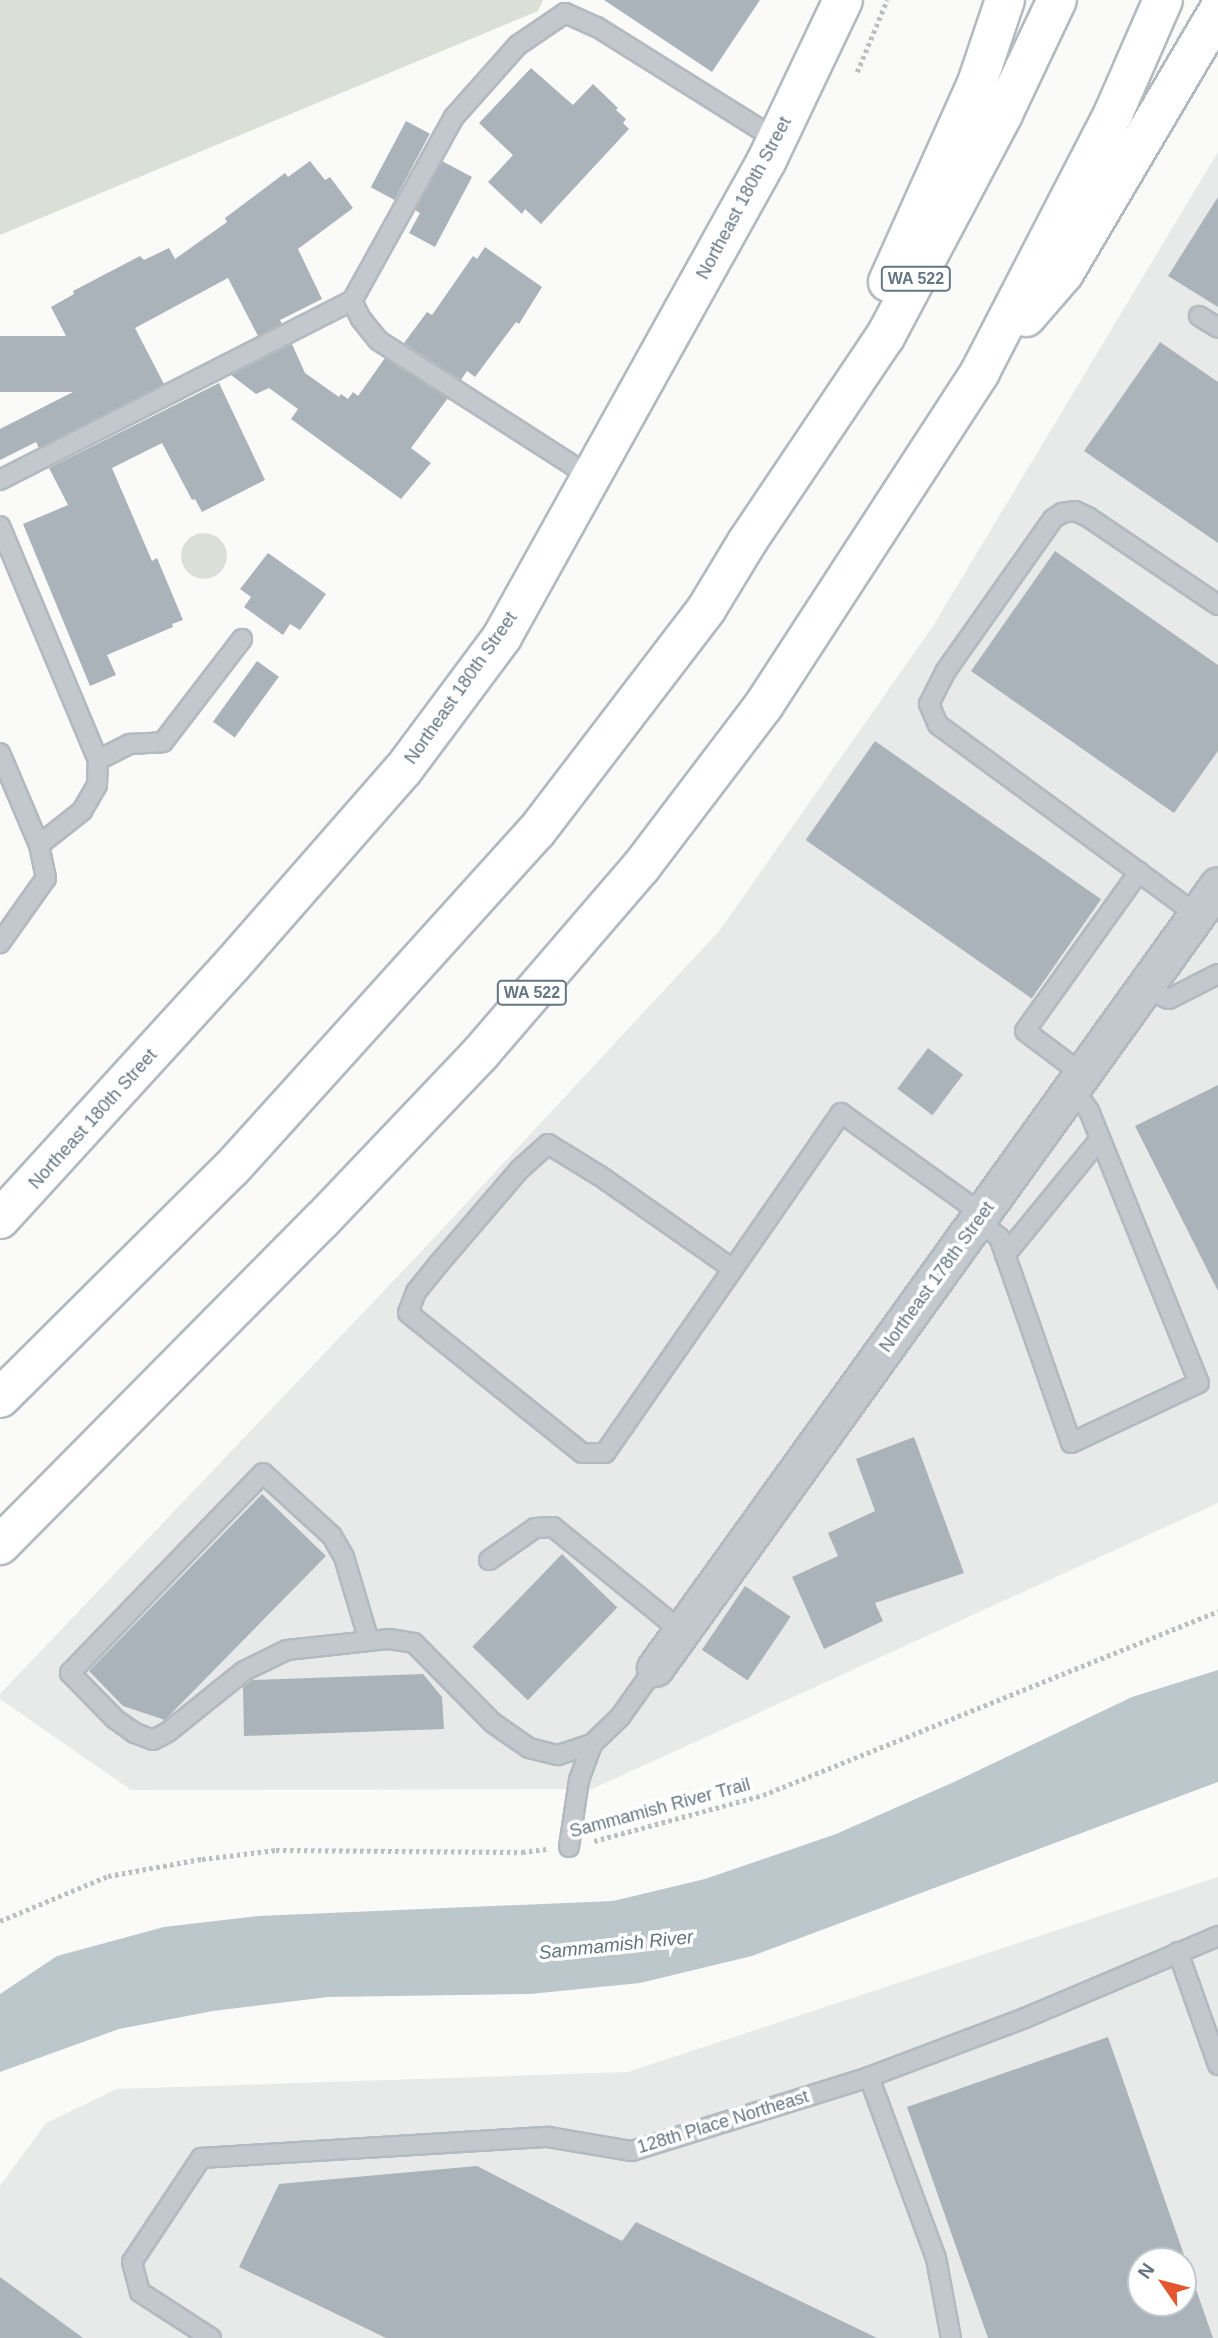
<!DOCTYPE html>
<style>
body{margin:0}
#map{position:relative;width:1218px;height:2338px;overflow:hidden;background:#fafaf8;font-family:Helvetica,sans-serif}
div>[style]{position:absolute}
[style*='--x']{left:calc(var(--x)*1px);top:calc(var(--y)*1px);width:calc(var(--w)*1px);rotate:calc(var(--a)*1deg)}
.built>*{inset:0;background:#e8e9e9}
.green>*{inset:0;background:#dadfd7}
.round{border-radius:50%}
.water>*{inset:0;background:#bbc7cb}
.building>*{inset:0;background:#aab3b9;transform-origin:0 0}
.path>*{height:4.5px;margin-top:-2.25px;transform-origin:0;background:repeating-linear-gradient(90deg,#bbbfc2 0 3.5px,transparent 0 7px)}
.roads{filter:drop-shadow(2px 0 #b3babf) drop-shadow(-2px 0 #b3babf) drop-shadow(0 2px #b3babf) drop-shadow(0 -2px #b3babf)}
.lane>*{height:18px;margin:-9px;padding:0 9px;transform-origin:9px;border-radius:9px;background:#c3c8cc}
.street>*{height:35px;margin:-17.5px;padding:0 17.5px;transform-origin:17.5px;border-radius:17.5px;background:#c3c8cc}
.secondary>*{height:38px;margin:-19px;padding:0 19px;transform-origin:19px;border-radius:19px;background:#fff}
.highway>*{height:38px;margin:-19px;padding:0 19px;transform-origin:19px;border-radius:19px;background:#fff}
span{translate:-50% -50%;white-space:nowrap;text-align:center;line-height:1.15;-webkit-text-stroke:7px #fff;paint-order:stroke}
.shield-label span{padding:2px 5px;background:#fff;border:2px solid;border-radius:5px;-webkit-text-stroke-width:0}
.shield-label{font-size:16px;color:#657683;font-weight:700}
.street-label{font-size:18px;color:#657683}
.water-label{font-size:19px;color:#60757c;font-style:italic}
.north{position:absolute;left:1127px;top:2247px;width:70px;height:70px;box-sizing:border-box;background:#fff;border:2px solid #c1c8cd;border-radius:50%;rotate:305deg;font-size:19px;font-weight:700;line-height:28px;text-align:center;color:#657683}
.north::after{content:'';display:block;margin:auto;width:24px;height:32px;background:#e4572e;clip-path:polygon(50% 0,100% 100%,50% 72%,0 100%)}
</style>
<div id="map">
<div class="built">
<i style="clip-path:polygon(1218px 152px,1218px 1503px,592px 1789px,131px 1790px,0 1699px,0 1694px,419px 1254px,720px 930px,933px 626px)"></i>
<i style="clip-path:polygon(evenodd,1218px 1877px,1218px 2338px,0 2338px,0 2186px,46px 2123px,117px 2089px,628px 2072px,1218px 1877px,1141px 2261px,1183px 2261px,1183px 2303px,1141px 2303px,1141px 2261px)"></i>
</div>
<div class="green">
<i style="clip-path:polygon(0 0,543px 0,538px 11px,0 235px)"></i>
<i class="round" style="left:181px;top:533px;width:46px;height:46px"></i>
</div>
<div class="water">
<i style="clip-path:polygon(1218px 1670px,1218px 1782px,752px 1956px,640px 1983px,530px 1994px,328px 1997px,213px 2011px,119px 2029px,0 2072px,0 1994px,57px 1956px,164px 1927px,259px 1916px,613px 1901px,705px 1879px,836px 1834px,954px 1782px,1132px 1697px)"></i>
</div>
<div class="building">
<i style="clip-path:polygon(604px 0,760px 0,712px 72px)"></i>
<i style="clip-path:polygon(531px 68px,573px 105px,593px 84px,618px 108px,616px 110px,626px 119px,623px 123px,629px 129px,541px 224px,525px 209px,522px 214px,488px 182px,513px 155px,479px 123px)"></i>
<i style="left:406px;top:121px;width:27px;height:75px;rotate:28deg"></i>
<i style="clip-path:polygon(310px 161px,325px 180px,330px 177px,353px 208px,298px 249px,322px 299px,280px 320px,282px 324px,258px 336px,228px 278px,135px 328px,164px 384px,39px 448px,36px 442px,0 460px,0 429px,73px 392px,0 392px,0 336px,66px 336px,51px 307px,74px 294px,73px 291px,140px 256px,144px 260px,169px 248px,175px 259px,227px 222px,225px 218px,285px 173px,288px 177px)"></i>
<i style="clip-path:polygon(442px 161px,472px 177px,435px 247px,409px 233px,420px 213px,415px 210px)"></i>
<i style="clip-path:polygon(1218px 197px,1218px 307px,1168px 276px)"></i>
<i style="clip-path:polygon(485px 247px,542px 287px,519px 324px,516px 322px,475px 377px,467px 371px,461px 380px,404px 343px,427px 312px,432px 315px,473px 256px,477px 259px)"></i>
<i style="clip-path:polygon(1160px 342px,1218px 382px,1218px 543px,1084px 451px)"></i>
<i style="clip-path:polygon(292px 344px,305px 373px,339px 397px,341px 394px,348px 399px,353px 392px,358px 396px,385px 358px,448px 398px,411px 448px,431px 463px,401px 499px,291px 419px,298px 409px,269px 388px,256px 394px,231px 375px)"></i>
<i style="clip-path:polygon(219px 383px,265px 480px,202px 512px,195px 499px,192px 500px,162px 443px,112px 468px,152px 561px,157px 558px,183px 620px,172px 624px,173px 627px,107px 655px,116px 675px,90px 686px,23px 524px,68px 505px,49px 468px)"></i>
<i style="clip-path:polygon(1055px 551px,1218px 665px,1218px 751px,1174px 813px,971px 671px)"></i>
<i style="clip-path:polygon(268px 553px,326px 594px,300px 630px,290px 624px,283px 635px,244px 607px,251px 597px,240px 589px)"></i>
<i style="left:257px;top:661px;width:27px;height:75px;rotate:36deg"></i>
<i style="left:875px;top:741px;width:276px;height:121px;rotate:35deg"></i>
<i style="left:928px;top:1048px;width:44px;height:51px;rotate:37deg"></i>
<i style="clip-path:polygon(1218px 1085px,1218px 1291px,1135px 1126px)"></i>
<i style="clip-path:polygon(914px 1437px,964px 1573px,875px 1603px,883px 1621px,824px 1649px,792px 1577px,838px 1556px,828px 1533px,875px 1511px,856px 1459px)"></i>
<i style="clip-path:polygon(262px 1494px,326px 1556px,165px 1720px,123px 1706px,89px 1671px)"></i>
<i style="left:562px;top:1554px;width:77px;height:129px;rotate:44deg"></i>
<i style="left:745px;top:1586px;width:55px;height:77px;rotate:34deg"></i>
<i style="clip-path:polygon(423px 1674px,442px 1697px,444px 1729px,244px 1736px,243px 1687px,252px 1680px)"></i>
<i style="clip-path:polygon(evenodd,1108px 2037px,1213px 2338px,988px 2338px,907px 2107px,1108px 2037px,1141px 2261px,1183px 2261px,1183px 2303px,1141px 2303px,1141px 2261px)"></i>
<i style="clip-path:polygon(477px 2166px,622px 2241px,636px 2222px,877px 2338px,386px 2338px,239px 2267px,279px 2184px)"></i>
<i style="clip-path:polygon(0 2277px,83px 2338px,0 2338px)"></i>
</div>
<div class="path">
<i style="--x:857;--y:72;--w:78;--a:-67.4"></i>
<i style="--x:594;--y:1841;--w:175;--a:-15.2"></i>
<i style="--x:763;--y:1795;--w:491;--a:-22"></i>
<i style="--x:0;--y:1921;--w:117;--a:-22.6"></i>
<i style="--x:108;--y:1876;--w:96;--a:-10.3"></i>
<i style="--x:202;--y:1859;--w:75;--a:-6.9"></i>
<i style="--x:276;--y:1850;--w:246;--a:0.5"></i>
<i style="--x:522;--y:1852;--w:26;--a:-7"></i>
</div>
<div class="roads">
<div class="lane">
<i style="--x:1199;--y:316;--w:22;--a:32"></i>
<i style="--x:591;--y:477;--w:253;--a:-147.3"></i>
<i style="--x:378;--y:340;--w:27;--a:-129"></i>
<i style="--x:361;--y:319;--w:20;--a:-117"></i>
<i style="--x:352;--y:301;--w:210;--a:-61"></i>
<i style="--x:454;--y:117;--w:96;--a:-48.4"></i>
<i style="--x:518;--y:45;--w:57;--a:-34.2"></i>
<i style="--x:565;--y:13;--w:35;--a:24"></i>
<i style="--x:597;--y:27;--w:213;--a:32.1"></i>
<i style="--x:0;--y:480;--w:395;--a:-27"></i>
<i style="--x:0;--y:526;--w:254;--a:67.3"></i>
<i style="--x:0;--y:753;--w:100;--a:67"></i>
<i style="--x:39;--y:845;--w:34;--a:78"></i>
<i style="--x:46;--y:878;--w:80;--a:125.3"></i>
<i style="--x:39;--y:845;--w:55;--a:-38.3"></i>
<i style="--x:82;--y:811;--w:30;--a:-60"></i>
<i style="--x:97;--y:785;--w:25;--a:-88"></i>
<i style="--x:98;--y:760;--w:36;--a:-27"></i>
<i style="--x:130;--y:744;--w:33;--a:-3"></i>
<i style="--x:163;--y:742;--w:130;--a:-52.5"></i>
<i style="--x:1197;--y:915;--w:321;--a:-143.7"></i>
<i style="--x:938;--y:725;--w:23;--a:-113"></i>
<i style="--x:929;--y:704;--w:36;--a:-63"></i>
<i style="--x:945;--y:672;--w:187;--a:-54.8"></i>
<i style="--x:1053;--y:519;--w:11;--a:-34"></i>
<i style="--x:1062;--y:513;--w:13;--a:-9"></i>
<i style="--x:1075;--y:511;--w:14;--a:25"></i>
<i style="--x:1088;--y:517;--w:157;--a:34.1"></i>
<i style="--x:1145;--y:988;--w:26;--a:25"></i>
<i style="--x:1169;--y:999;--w:55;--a:-27"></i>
<i style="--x:1082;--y:1074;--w:71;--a:-143"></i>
<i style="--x:1025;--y:1031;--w:196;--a:-54.4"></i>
<i style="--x:977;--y:1220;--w:28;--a:38"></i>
<i style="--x:999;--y:1237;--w:218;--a:70.7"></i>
<i style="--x:1071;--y:1443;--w:141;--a:-25.1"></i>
<i style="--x:1199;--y:1383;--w:293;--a:-112"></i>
<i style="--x:1089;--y:1111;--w:28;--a:-125"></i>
<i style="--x:1005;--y:1255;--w:150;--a:-50.7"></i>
<i style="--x:733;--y:1269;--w:162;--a:-145"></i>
<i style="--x:600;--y:1176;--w:61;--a:-148.4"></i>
<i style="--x:548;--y:1144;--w:38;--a:138"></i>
<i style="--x:520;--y:1169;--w:128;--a:130.6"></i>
<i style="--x:437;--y:1266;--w:33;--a:129"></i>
<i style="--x:416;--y:1292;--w:22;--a:111"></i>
<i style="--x:408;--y:1313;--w:223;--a:38.8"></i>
<i style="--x:582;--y:1453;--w:23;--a:0"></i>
<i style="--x:605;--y:1453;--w:224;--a:-55.2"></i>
<i style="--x:733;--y:1269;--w:190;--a:-55.3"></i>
<i style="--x:841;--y:1113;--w:173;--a:35.6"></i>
<i style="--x:489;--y:1560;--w:56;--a:-34.8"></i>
<i style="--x:535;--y:1528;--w:18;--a:-3"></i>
<i style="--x:553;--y:1527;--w:165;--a:39.1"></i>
<i style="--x:369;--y:1641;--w:88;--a:-106.6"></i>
<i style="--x:344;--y:1557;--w:24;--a:-120"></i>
<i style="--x:332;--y:1536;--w:93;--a:-137.6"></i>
<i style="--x:263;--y:1473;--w:278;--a:134"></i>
<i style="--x:70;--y:1673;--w:64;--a:45.6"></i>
<i style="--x:115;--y:1719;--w:24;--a:35"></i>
<i style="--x:135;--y:1733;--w:19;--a:21"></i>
<i style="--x:153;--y:1740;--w:17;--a:-28"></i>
<i style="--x:168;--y:1732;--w:97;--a:-38.8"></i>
<i style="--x:244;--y:1671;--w:48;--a:-26"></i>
<i style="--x:287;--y:1650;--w:103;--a:-6.2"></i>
<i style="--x:389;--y:1639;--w:25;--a:9"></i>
<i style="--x:414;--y:1643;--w:112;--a:45.4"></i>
<i style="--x:493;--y:1723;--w:44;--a:34.8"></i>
<i style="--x:529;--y:1748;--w:30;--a:14"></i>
<i style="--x:558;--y:1755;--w:36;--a:-18"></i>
<i style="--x:592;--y:1744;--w:39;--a:-44"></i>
<i style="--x:620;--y:1717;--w:60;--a:-54.5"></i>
<i style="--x:569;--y:1847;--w:68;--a:-81.5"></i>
<i style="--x:579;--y:1780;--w:38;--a:-70"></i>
<i style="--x:1178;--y:1952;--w:120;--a:70.5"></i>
<i style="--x:869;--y:2077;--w:193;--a:69.7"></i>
<i style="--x:936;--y:2258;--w:81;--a:79.4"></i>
<i style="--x:211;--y:2338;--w:85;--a:-147.1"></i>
<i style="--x:140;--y:2292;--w:31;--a:-105"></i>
<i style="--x:132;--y:2262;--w:125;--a:-56.4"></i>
<i style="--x:201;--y:2158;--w:348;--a:-3.5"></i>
<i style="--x:548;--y:2137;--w:85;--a:9.5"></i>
<i style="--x:632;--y:2151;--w:248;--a:-17.3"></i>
<i style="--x:869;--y:2077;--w:167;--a:-20.7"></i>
<i style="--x:1025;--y:2018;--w:210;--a:-23"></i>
</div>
<div class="street">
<i style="--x:655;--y:1668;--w:964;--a:-54.28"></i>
</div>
<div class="secondary">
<i style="--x:0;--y:1219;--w:344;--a:-47.6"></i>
<i style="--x:232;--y:965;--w:259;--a:-48.8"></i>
<i style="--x:403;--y:770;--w:166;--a:-53.3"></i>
<i style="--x:502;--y:637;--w:546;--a:-60.95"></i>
<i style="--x:767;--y:160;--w:177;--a:-64.6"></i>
</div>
<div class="highway">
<i style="--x:888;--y:282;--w:218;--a:-65.9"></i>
<i style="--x:977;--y:83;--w:88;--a:-71.4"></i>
<i style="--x:1026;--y:317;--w:58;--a:-49.2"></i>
<i style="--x:1064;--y:273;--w:303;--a:-59.5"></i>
<i style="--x:0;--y:1398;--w:325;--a:-44.8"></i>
<i style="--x:231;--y:1169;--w:455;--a:-47.9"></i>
<i style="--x:536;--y:832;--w:282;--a:-52.6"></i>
<i style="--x:707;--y:608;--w:77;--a:-58.8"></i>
<i style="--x:747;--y:542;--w:247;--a:-56.1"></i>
<i style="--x:885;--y:337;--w:252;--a:-62.1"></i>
<i style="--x:1003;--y:114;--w:126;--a:-64.7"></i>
<i style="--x:0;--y:1545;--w:456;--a:-45.3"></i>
<i style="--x:321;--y:1221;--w:231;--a:-46.4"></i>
<i style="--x:480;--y:1054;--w:247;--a:-49.3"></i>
<i style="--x:641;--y:867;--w:203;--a:-52.8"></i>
<i style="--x:764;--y:705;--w:397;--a:-57"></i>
<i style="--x:980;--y:372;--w:292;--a:-62.7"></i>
<i style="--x:1114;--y:112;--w:122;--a:-66.4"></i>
</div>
</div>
<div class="shield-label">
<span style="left:916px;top:279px">WA 522</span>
<span style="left:532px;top:993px">WA 522</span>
</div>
<div class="street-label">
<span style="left:744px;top:198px;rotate:-62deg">Northeast 180th Street</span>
<span style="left:461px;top:688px;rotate:-55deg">Northeast 180th Street</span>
<span style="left:93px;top:1119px;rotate:-48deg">Northeast 180th Street</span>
<span style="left:937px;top:1277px;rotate:-54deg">Northeast 178th Street</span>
<span style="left:660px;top:1808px;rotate:-15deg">Sammamish River Trail</span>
<span style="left:723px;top:2122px;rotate:-17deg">128th Place Northeast</span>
</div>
<div class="water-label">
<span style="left:616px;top:1945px;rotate:-6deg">Sammamish River</span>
</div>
<div class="north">N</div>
</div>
